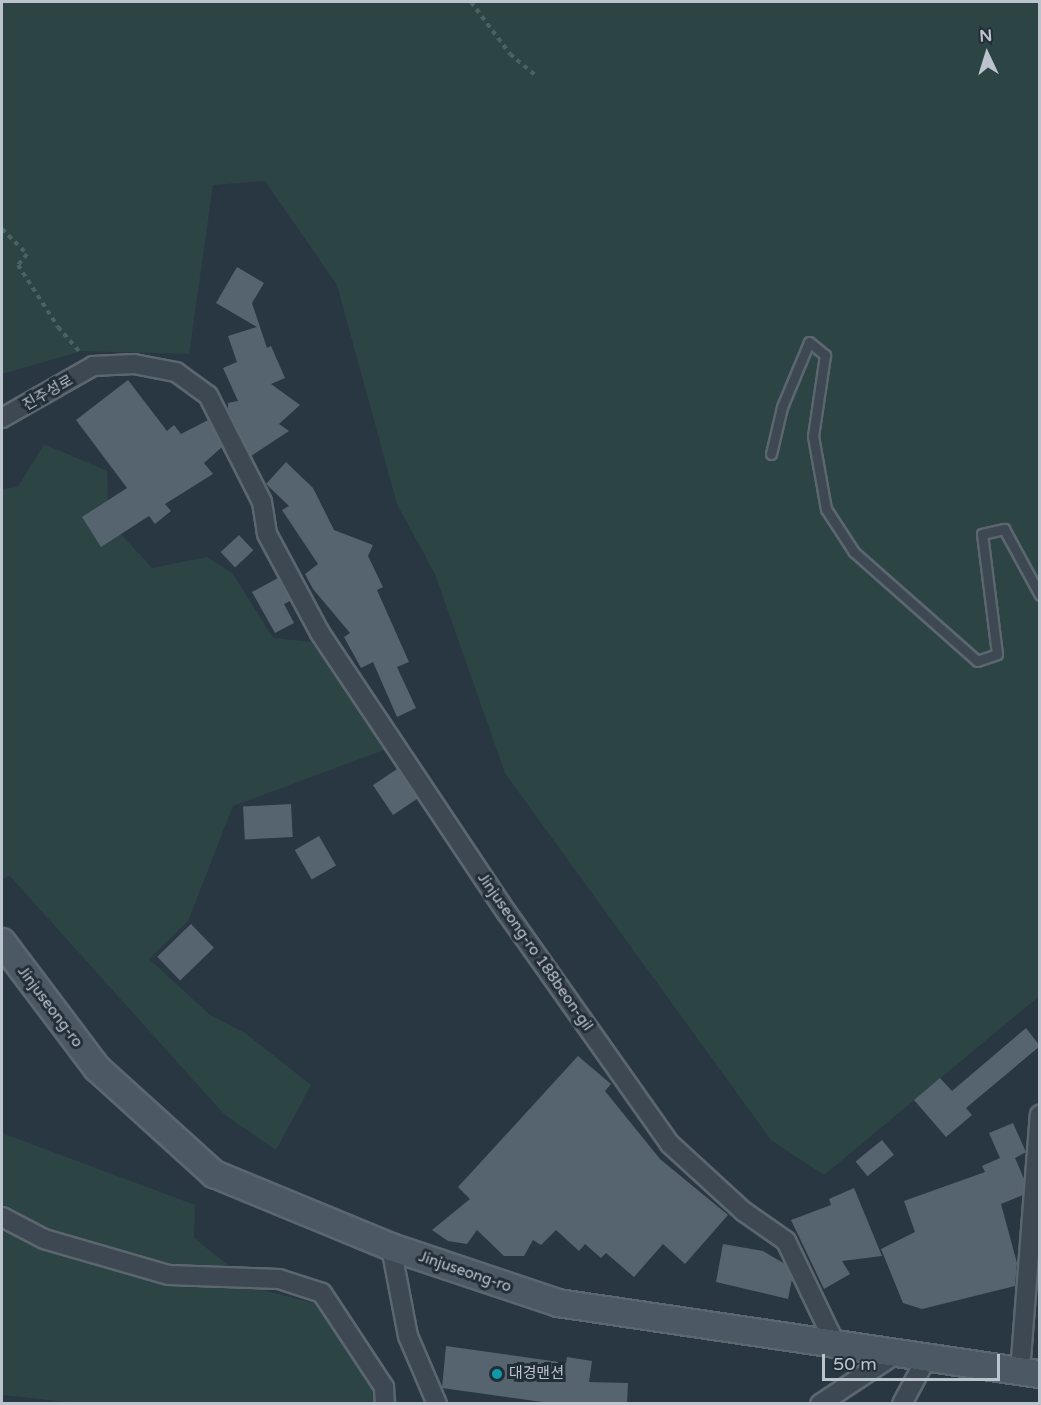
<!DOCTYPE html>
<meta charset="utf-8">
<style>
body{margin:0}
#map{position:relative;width:1041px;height:1405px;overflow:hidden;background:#293742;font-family:"Varela Round","Noto Sans KR",sans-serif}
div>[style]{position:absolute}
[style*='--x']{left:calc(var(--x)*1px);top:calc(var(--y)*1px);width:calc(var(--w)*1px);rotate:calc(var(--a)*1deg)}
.green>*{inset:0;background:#2c4544}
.building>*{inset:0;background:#55646e;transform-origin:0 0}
.path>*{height:4px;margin-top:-2px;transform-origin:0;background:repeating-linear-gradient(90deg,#4c6161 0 4.5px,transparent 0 9px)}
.roads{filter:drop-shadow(2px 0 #5c666f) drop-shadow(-2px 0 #5c666f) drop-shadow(0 2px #5c666f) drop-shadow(0 -2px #5c666f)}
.lane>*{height:9px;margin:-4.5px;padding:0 4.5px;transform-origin:4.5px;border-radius:4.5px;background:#3e4852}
.street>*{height:18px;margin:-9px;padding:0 9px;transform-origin:9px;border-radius:9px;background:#3e4852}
.secondary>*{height:26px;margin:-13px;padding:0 13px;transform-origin:13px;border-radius:13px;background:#4c5864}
.dots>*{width:16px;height:16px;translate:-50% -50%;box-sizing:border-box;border:3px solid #222d37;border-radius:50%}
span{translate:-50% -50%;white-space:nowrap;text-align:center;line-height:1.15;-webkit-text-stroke:6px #222d37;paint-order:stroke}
.street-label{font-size:15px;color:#bbc3cc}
.poi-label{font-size:15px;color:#bbc3cc}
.left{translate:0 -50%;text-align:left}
.frame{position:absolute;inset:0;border:3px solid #bbc3cc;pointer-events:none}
.north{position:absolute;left:957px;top:24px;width:60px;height:60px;-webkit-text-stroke:4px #222d37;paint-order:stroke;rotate:356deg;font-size:16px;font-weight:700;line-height:24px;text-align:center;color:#bbc3cc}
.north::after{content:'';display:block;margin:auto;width:21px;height:27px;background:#bbc3cc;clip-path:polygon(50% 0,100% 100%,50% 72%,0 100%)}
.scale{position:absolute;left:822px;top:1354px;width:178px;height:27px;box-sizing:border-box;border:3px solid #bbc3cc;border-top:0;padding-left:8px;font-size:18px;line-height:21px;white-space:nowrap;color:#bbc3cc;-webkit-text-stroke:4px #222d37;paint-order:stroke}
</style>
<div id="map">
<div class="green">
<i style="clip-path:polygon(2px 2px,1039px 2px,1039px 996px,824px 1175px,771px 1140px,505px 773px,435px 574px,397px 504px,337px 285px,265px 181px,213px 185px,189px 354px,82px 351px,2px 374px)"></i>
<i style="clip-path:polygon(44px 444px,107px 471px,109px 521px,152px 568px,207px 557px,233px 574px,273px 638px,312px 642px,384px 750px,233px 806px,188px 921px,149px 959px,210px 1015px,245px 1033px,311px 1085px,276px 1150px,224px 1114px,10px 876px,2px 879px,2px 489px,18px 487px)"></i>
<i style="clip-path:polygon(2px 1133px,195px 1205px,194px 1238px,258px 1289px,334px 1308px,400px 1403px,86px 1404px,2px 1395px)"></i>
</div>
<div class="building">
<i style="clip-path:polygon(237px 267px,264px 283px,252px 303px,267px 348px,271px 346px,285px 378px,271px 384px,300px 405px,279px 424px,289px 431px,251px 456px,228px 409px,228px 403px,238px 401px,223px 368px,237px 362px,228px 336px,257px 327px,216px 303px)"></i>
<i style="clip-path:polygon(128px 380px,167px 431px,174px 425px,181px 434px,208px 420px,222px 447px,204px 463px,213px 474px,165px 504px,171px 511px,155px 524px,149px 516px,101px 547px,82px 517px,127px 488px,76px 420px)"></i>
<i style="clip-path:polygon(286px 462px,313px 488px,334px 530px,373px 545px,368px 556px,383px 587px,377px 590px,409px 662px,397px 667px,416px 708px,397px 717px,373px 662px,361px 668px,344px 637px,350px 633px,313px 589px,305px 574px,318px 564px,282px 510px,289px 506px,266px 484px)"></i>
<i style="left:239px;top:535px;width:21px;height:25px;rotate:47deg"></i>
<i style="clip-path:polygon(278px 578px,290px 601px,284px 604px,294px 623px,275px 633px,252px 592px)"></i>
<i style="left:397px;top:769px;width:36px;height:29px;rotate:56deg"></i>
<i style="left:291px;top:804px;width:33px;height:48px;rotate:87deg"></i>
<i style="left:319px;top:836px;width:34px;height:28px;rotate:60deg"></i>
<i style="left:191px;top:924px;width:33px;height:47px;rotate:46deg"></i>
<i style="clip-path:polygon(1026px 1028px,1040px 1046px,966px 1108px,972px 1115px,946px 1137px,914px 1100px,940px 1078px,952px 1091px)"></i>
<i style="clip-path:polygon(578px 1056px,611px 1084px,605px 1091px,660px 1159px,728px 1215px,685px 1264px,663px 1244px,634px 1277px,606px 1253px,601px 1258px,585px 1244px,579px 1251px,556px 1230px,541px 1245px,533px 1240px,524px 1256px,504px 1256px,477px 1230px,467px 1244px,448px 1241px,432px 1230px,470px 1199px,458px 1187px)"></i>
<i style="clip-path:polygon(1013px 1123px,1026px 1152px,1015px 1158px,1024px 1179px,1023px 1195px,1001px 1204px,1017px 1263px,1015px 1286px,922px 1309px,903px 1303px,881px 1249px,915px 1232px,904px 1201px,985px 1172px,982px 1166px,1000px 1158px,989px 1133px)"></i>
<i style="left:882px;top:1140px;width:19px;height:34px;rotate:51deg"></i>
<i style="clip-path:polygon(854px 1188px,882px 1256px,842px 1261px,850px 1274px,824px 1289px,791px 1220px,831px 1205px,829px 1199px)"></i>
<i style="clip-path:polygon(723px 1244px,763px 1251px,785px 1264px,792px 1279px,788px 1299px,716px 1282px)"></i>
<i style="clip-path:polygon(446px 1346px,566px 1363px,567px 1357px,592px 1361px,589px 1382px,628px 1383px,627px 1404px,557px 1404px,442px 1388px)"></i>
</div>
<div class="path">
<i style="--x:471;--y:2;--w:65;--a:53.1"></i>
<i style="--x:510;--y:54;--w:35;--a:40"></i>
<i style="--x:2;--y:229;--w:35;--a:45"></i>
<i style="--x:27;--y:254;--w:14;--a:129"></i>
<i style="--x:18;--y:265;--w:74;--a:57.2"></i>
<i style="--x:58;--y:327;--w:33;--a:49"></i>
</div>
<div class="roads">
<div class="lane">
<i style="--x:771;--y:454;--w:48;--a:-76.8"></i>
<i style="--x:782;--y:407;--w:70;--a:-67.4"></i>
<i style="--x:809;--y:342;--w:21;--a:39"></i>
<i style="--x:825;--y:355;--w:82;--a:98.4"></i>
<i style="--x:813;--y:436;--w:74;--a:79.9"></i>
<i style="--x:826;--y:509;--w:51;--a:56.9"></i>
<i style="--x:854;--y:552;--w:164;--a:41.5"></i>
<i style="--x:977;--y:661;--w:21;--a:-19"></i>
<i style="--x:997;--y:654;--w:121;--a:-97.1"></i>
<i style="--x:982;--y:534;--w:23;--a:-13"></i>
<i style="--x:1004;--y:529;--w:75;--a:61.4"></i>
</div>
<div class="street">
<i style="--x:2;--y:418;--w:105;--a:-29.7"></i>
<i style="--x:93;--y:366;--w:41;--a:-2.8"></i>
<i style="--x:134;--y:364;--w:43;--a:10.8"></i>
<i style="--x:176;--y:372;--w:39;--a:36"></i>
<i style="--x:208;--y:395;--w:120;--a:63.2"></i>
<i style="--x:262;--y:502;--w:32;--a:81"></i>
<i style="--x:267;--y:534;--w:112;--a:61.8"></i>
<i style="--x:320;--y:633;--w:337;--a:56.3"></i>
<i style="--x:507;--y:913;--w:283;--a:54.8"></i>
<i style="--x:670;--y:1144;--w:99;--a:42.5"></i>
<i style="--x:743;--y:1211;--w:52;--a:34.9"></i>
<i style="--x:786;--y:1241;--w:111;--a:64.4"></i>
<i style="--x:2;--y:1217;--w:47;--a:27.6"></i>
<i style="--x:44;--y:1239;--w:130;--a:16.1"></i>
<i style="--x:169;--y:1275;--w:110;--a:2.1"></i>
<i style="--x:279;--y:1279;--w:45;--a:18"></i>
<i style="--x:322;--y:1293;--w:113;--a:56.6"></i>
<i style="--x:384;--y:1387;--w:17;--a:87"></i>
<i style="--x:391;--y:1247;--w:91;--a:79.2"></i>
<i style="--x:408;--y:1336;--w:74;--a:66.9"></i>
<i style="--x:1020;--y:1372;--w:258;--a:-85.6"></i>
<i style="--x:820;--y:1404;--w:96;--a:-33.5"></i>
<i style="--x:902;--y:1404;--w:55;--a:-62"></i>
</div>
<div class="secondary">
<i style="--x:2;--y:942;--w:158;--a:53"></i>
<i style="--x:97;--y:1068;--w:158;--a:42.2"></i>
<i style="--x:214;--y:1174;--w:191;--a:22.4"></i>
<i style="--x:391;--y:1247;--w:176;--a:18.5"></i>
<i style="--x:558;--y:1303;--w:487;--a:8.4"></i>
</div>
</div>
<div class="dots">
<i style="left:497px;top:1374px;background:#0f9aa8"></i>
</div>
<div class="street-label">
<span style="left:48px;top:393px;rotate:-30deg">진주성로</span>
<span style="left:535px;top:952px;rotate:55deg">Jinjuseong-ro 188beon-gil</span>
<span style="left:50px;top:1007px;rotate:53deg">Jinjuseong-ro</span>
<span style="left:465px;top:1272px;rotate:19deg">Jinjuseong-ro</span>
</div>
<div class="poi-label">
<span class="left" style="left:509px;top:1374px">대경맨션</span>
</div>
<div class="frame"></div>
<div class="north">N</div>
<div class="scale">50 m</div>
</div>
